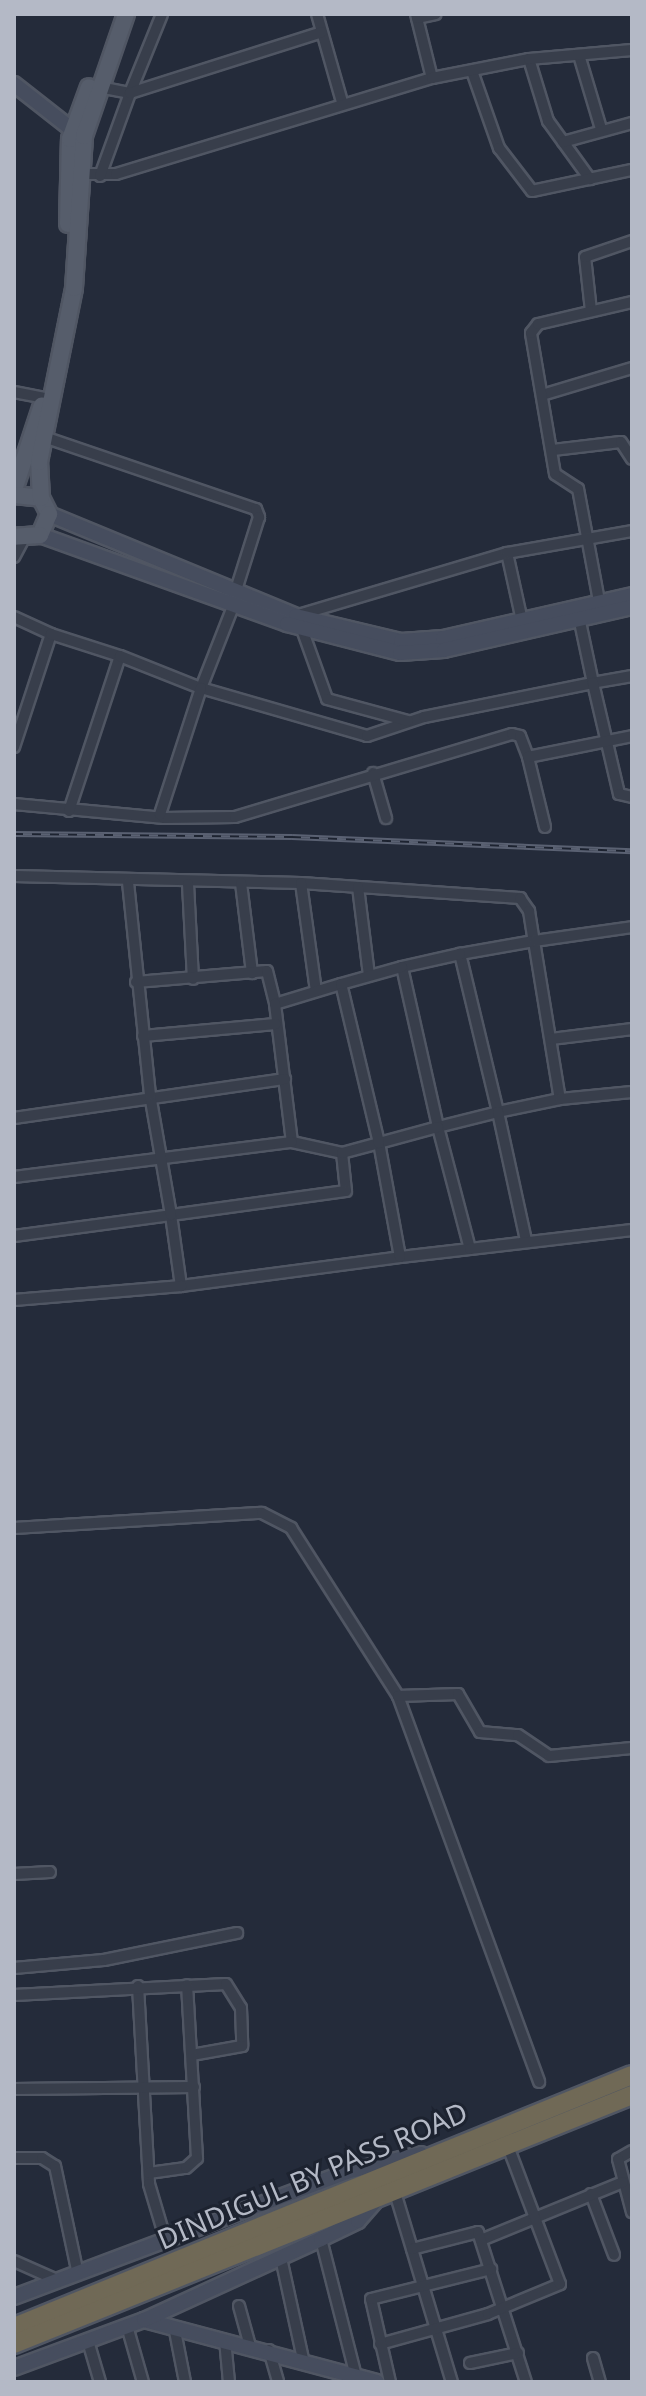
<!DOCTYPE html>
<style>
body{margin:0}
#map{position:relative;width:646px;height:2396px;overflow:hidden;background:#242b3a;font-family:"Noto Sans",sans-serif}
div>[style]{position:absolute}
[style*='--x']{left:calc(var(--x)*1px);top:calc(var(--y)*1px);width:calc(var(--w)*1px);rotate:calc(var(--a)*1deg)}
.roads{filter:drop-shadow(2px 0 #505663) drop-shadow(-2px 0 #505663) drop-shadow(0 2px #505663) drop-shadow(0 -2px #505663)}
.street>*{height:10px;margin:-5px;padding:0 5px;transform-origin:5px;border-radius:5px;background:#383e4b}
.secondary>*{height:14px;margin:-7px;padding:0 7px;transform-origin:7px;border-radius:7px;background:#464d5e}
.primary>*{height:16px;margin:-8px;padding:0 8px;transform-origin:8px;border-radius:8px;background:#565d6b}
.highway>*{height:18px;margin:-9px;padding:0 9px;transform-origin:9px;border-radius:9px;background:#706956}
.rail>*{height:6px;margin-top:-3px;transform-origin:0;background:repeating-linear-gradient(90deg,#1d2330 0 9px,#5a6172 0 18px);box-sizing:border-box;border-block:2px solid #5a6172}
span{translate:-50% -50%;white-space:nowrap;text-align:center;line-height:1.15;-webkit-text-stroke:6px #1d2330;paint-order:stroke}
.street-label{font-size:28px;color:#b4b9c6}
.frame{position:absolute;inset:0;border:16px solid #b4b9c6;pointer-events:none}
</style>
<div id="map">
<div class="roads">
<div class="street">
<i style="--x:317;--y:14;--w:91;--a:74.1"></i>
<i style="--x:416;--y:14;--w:66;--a:76"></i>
<i style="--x:417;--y:18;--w:19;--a:-12"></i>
<i style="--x:579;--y:55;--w:77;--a:73.4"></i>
<i style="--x:529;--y:59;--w:65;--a:73"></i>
<i style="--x:548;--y:121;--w:72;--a:54.1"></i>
<i style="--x:472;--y:71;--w:82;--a:70.7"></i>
<i style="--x:499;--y:148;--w:54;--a:52.5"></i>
<i style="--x:532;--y:191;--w:102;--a:-11.9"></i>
<i style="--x:99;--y:87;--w:32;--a:11"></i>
<i style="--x:130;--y:93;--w:85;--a:-67.9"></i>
<i style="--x:563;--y:142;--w:72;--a:-15.4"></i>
<i style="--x:81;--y:174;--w:35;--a:0"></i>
<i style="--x:116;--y:174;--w:330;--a:-16.9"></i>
<i style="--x:432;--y:78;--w:99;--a:-11.1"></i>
<i style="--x:529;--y:59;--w:103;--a:-5"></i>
<i style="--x:100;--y:176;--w:88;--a:-70.1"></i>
<i style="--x:130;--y:93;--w:201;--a:-17.6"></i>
<i style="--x:591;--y:311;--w:54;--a:-96.3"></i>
<i style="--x:585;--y:257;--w:50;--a:-18.8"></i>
<i style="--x:14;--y:392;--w:31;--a:11"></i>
<i style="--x:542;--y:395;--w:94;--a:-16.7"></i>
<i style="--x:44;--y:437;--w:224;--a:18.8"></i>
<i style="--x:256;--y:509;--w:9;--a:69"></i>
<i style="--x:259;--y:517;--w:77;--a:107.5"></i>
<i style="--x:553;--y:450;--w:68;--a:-6.7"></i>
<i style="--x:621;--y:442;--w:20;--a:57"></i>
<i style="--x:507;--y:553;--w:74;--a:77.5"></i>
<i style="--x:14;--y:557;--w:19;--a:-62"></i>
<i style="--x:599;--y:601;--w:114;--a:-100.6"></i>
<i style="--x:578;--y:489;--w:27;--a:-147"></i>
<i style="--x:555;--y:474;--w:143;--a:-99.7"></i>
<i style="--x:531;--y:333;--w:11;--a:-52"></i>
<i style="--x:538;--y:324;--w:97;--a:-13.2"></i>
<i style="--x:234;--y:604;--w:90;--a:111.4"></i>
<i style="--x:201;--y:688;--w:173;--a:16.1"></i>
<i style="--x:367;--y:736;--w:60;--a:-18.4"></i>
<i style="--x:424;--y:717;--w:172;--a:-11.4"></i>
<i style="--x:593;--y:683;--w:67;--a:-102"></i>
<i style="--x:298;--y:615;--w:218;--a:-16.5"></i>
<i style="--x:507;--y:553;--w:127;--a:-10"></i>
<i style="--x:14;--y:617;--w:41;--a:24.7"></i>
<i style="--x:302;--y:629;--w:74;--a:70.3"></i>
<i style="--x:327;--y:699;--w:84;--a:15.2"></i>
<i style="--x:632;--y:676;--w:40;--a:170"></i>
<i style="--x:593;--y:683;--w:114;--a:76.8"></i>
<i style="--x:619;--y:794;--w:13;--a:13"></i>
<i style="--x:14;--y:747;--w:119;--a:-71.9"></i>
<i style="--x:51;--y:634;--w:72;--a:17.7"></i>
<i style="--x:373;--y:773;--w:47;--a:73.9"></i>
<i style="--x:14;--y:804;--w:151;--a:5.3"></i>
<i style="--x:164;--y:818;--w:71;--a:-0.8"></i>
<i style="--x:235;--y:817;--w:289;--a:-16.7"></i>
<i style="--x:512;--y:734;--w:8;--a:14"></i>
<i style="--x:520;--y:736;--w:22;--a:69"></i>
<i style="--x:69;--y:811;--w:163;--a:-71.8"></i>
<i style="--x:120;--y:656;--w:87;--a:21.6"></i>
<i style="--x:201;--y:688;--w:133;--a:108"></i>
<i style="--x:545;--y:827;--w:72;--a:-103.7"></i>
<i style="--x:528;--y:757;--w:106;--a:-11.4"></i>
<i style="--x:14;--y:876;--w:287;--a:1.4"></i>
<i style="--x:301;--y:883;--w:220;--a:3.9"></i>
<i style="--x:520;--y:898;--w:16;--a:55"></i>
<i style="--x:529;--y:911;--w:30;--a:81"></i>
<i style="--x:534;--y:941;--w:160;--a:80.7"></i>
<i style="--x:560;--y:1099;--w:63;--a:168.2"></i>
<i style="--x:498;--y:1112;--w:163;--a:-103.5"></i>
<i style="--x:460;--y:954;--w:75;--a:-10"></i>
<i style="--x:534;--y:941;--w:99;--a:-8.1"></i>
<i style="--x:241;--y:883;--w:91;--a:83"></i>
<i style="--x:301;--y:883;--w:109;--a:82.1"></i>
<i style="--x:188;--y:884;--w:95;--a:87"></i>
<i style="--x:358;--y:887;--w:89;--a:82.9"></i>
<i style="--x:460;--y:954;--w:59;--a:167.4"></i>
<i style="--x:402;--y:967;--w:164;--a:77.3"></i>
<i style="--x:438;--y:1127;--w:62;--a:-14"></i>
<i style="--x:498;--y:1112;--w:131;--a:77.7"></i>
<i style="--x:136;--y:982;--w:131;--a:-4.8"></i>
<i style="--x:267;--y:971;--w:34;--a:76"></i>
<i style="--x:341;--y:984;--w:69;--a:163.1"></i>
<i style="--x:275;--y:1004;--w:139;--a:83"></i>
<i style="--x:292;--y:1142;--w:51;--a:12.4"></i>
<i style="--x:342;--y:1153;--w:38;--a:84"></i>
<i style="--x:346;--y:1191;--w:177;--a:172.2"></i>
<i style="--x:171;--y:1215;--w:72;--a:82"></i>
<i style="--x:181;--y:1286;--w:221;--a:-7.5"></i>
<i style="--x:143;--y:1036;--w:133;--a:-5.2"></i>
<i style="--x:551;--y:1039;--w:82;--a:-7"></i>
<i style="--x:560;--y:1099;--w:72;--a:-5.6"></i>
<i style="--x:14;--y:1118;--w:274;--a:-8.2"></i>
<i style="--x:438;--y:1127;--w:126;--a:75.3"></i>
<i style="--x:470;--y:1249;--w:70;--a:173.5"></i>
<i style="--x:400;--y:1257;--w:116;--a:-100.4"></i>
<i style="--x:379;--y:1143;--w:61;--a:-15.2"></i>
<i style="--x:342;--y:1153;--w:38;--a:-15"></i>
<i style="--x:379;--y:1143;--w:163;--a:-103.4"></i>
<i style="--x:341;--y:984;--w:63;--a:-15.6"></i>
<i style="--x:14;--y:1177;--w:280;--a:-7.2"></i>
<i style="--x:14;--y:1236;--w:158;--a:-7.6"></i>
<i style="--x:171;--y:1215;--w:122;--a:-99.9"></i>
<i style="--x:150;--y:1095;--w:214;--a:-95.9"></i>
<i style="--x:470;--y:1249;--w:163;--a:-6.7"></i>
<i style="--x:14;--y:1300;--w:168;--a:-4.8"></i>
<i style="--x:14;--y:1528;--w:248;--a:-3.5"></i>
<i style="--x:262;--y:1513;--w:33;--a:27"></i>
<i style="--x:291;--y:1528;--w:199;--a:57.5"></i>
<i style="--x:398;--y:1696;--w:411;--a:69.9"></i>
<i style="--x:398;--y:1696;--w:60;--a:-1.9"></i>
<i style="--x:458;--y:1694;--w:44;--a:59.9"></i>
<i style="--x:480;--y:1732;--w:38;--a:5"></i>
<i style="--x:518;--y:1735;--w:37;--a:34"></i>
<i style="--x:549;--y:1756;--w:83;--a:-5.5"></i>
<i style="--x:14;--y:1874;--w:36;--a:-3"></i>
<i style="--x:14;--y:1968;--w:90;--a:-5.1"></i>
<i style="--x:104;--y:1960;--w:136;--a:-11.5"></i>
<i style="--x:138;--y:1986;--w:198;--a:86.8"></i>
<i style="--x:149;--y:2184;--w:56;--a:73.5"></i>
<i style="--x:14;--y:1995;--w:212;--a:-3"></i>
<i style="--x:226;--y:1984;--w:28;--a:58"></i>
<i style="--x:241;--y:2008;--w:38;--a:88"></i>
<i style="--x:242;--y:2046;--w:51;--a:169.8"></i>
<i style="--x:14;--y:2089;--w:180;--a:-0.6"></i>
<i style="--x:632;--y:2151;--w:16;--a:150"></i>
<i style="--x:618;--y:2159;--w:55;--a:75.2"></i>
<i style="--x:14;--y:2158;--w:28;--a:0"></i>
<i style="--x:42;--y:2158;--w:15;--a:32"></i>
<i style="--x:55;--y:2166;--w:110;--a:78"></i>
<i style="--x:149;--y:2173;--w:37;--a:-8"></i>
<i style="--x:186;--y:2168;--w:15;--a:-42"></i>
<i style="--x:197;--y:2158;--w:173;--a:-93.3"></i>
<i style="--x:394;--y:2189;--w:202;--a:73.3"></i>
<i style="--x:591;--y:2194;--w:65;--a:69.3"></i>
<i style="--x:321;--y:2239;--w:141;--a:75.7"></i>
<i style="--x:481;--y:2240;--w:153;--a:-22.2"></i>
<i style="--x:412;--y:2249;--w:68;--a:-14.4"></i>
<i style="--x:478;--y:2232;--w:157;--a:72.3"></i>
<i style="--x:281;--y:2258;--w:103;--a:77.7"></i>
<i style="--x:14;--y:2261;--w:49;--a:24"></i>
<i style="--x:239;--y:2306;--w:41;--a:74.6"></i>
<i style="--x:127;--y:2326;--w:58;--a:74.1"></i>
<i style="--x:175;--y:2331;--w:52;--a:78.9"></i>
<i style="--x:225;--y:2340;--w:42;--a:84.6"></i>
<i style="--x:88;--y:2341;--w:43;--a:73.7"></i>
<i style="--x:380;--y:2344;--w:112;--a:-15.5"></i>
<i style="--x:488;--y:2314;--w:78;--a:-22.6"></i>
<i style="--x:560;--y:2284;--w:150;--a:-110.7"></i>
<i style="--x:269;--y:2350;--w:33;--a:74"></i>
<i style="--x:593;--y:2358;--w:25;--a:74"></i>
<i style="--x:470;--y:2363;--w:49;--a:-11.8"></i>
<i style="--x:390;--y:2382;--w:85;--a:-102.9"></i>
<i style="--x:371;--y:2299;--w:124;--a:-14"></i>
</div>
<div class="secondary">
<i style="--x:14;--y:84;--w:83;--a:38.1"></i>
<i style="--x:49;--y:514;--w:267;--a:22.4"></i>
<i style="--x:296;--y:616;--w:108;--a:13.4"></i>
<i style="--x:401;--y:641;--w:42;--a:-4.1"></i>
<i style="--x:443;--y:638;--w:194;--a:-12.8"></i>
<i style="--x:40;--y:535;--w:263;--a:19.8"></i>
<i style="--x:287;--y:624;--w:117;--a:14.4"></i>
<i style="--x:400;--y:653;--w:44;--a:-3.9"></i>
<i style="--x:444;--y:650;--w:193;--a:-12.9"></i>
<i style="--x:14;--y:2297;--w:355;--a:-20.6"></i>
<i style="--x:346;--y:2172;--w:77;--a:-13.5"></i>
<i style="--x:144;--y:2320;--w:241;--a:14.9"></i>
<i style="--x:14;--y:2368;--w:139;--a:-20.3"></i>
<i style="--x:144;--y:2320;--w:195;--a:-24.6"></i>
<i style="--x:321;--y:2239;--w:41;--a:-25.9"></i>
<i style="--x:358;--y:2221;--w:32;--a:-49"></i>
</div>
<div class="primary">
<i style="--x:68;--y:224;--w:85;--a:-88.7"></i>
<i style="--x:70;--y:139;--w:55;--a:-69.9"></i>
<i style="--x:14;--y:490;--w:89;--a:-71.8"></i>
<i style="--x:14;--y:495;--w:27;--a:6"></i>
<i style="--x:41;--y:498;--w:18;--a:63"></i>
<i style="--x:49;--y:514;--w:23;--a:113"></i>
<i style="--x:40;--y:535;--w:26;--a:176"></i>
<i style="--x:41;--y:498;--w:36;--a:-93"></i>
<i style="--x:39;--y:462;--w:177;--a:-78.6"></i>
<i style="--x:74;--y:288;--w:152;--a:-86.2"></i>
<i style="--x:84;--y:136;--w:129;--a:-71"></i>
</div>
<div class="highway">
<i style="--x:14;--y:2327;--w:667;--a:-22.18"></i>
<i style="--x:14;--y:2344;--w:666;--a:-21.95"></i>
</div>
</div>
<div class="rail">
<i style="--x:14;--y:834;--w:278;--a:0.6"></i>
<i style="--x:292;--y:837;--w:340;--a:2.4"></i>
</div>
<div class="street-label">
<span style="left:312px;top:2175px;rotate:-23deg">DINDIGUL BY PASS ROAD</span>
</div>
<div class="frame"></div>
</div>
